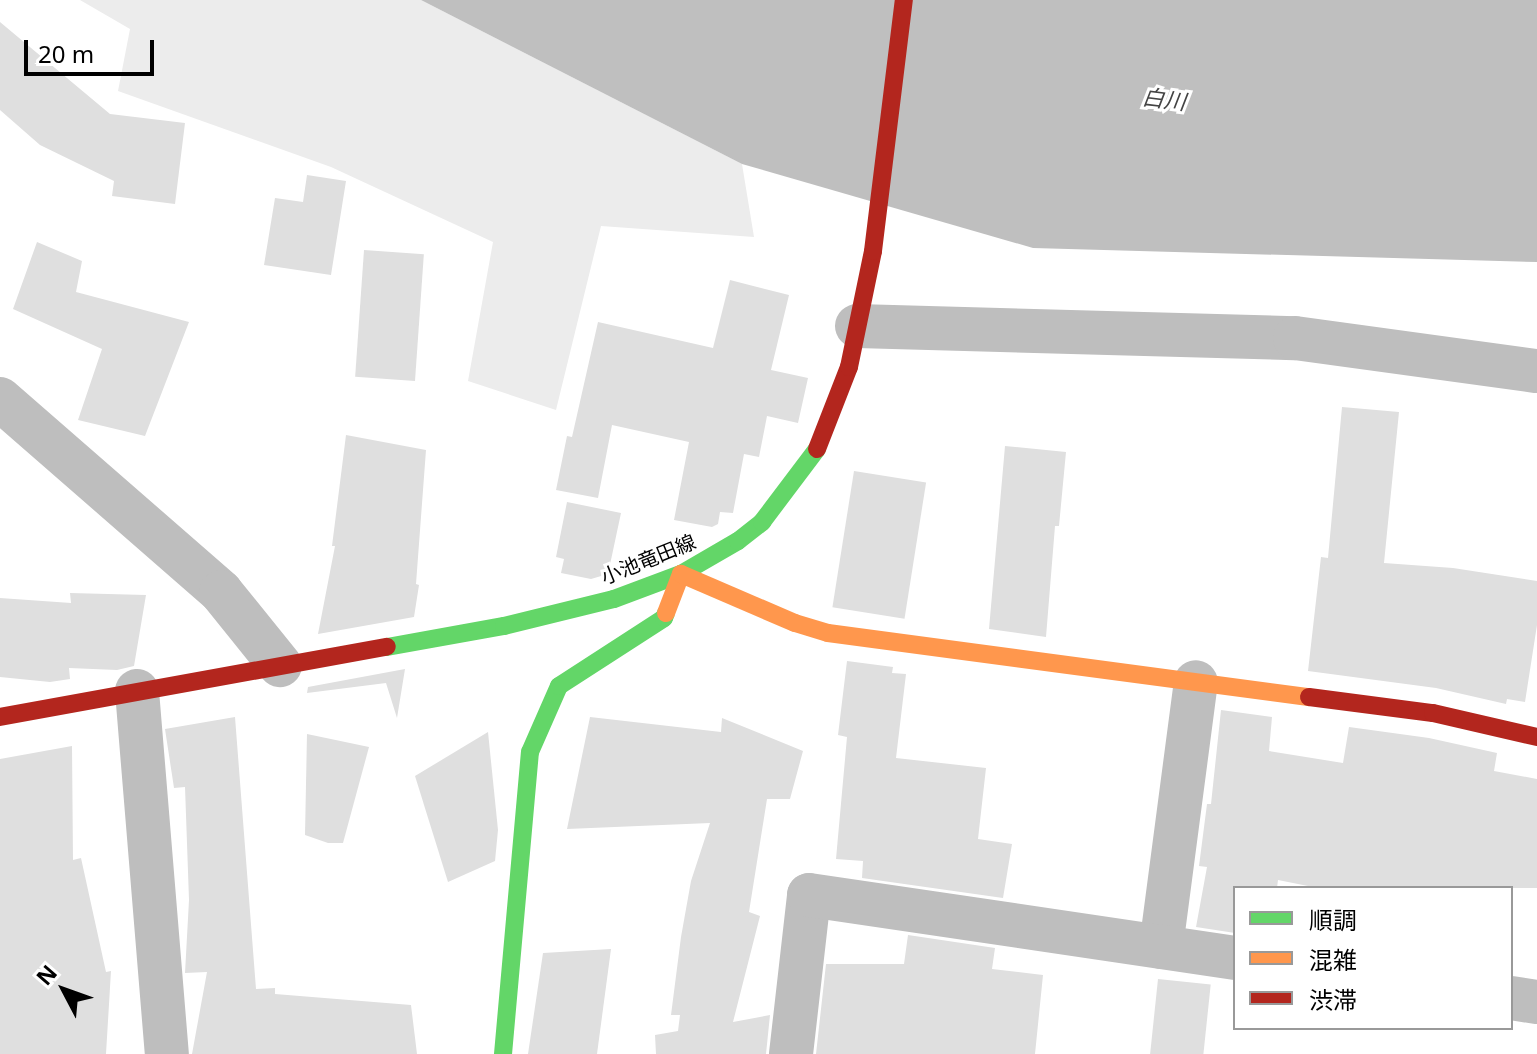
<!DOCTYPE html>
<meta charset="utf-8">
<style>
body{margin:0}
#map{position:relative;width:1537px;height:1054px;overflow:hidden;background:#fff;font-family:"Noto Sans","Noto Sans JP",sans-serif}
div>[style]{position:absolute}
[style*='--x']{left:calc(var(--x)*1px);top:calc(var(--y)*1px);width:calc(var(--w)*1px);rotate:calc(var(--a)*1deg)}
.green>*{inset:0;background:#ececec}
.water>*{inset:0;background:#bfbfbf}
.building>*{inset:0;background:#dfdfdf;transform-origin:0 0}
.street>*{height:44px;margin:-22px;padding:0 22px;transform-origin:22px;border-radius:22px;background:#bebebe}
.fast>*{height:18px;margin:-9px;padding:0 9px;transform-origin:9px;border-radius:9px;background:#63d668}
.slow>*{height:18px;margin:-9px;padding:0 9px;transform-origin:9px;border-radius:9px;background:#ff974d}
.jam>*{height:18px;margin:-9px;padding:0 9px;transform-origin:9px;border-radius:9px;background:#b3261e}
span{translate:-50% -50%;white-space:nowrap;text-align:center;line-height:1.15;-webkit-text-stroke:6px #fff;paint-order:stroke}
.street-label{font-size:20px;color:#000}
.water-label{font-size:22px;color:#444;font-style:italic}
.legend{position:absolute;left:1233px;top:886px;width:280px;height:144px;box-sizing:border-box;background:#fff;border:2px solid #999;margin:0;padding:10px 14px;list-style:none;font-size:24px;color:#000}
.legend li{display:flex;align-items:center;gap:16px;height:40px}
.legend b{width:40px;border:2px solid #999}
.north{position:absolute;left:24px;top:950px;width:80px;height:80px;-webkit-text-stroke:6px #fff;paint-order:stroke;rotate:311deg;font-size:22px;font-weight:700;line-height:32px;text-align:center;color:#000}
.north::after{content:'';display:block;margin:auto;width:28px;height:36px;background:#000;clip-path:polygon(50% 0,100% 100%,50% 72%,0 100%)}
.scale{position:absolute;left:24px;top:40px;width:130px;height:36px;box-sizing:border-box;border:4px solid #000;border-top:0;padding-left:10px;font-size:24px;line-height:28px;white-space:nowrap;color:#000;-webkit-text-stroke:6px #fff;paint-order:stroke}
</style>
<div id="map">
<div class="green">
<i style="clip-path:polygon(80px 0,421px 0,742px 164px,754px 237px,601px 226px,556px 410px,468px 381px,493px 242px,331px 167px,118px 91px,130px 29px)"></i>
</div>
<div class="water">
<i style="clip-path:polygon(421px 0,1537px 0,1537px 262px,1033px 248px,742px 164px)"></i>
</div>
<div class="building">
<i style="clip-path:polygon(0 22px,110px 114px,185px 123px,175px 204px,112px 196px,114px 181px,40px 145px,0 110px)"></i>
<i style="clip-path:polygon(307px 175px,346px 181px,331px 275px,264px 265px,275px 198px,303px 202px)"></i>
<i style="clip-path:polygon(37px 242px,82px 261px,76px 292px,189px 322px,145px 436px,78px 420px,102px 349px,13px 309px)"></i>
<i style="left:364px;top:250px;width:60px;height:127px;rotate:4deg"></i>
<i style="clip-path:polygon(730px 280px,789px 295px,771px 370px,808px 378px,798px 423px,767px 416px,759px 457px,744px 454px,733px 513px,720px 512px,718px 524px,712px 527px,674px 520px,689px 442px,612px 425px,598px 498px,556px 490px,567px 436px,572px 437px,598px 322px,713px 348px)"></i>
<i style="clip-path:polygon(1342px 407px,1399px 412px,1384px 563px,1453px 568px,1537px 581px,1537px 625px,1525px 702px,1507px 699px,1506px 704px,1436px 688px,1308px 671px,1321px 557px,1328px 558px)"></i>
<i style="clip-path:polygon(346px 435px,426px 450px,416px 584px,419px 585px,414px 617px,318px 634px,335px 546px,332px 546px)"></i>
<i style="clip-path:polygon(1005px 446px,1066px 452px,1059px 526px,1055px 526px,1046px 637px,989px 629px)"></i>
<i style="left:854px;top:471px;width:73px;height:138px;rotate:9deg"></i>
<i style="clip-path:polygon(567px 502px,621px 513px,608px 574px,591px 579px,561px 573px,564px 559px,556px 557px)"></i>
<i style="clip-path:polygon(70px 593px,146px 595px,134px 666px,117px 670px,69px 668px,70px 679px,50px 682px,0 677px,0 598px,71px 603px)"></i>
<i style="clip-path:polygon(847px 661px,893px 667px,892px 673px,906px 674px,896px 758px,986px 768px,978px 839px,1012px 844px,1003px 898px,862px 878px,863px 861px,836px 859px,847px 737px,838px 735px)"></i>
<i style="clip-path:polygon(405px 669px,397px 718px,386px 683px,307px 693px,308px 687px)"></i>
<i style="clip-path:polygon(1221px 710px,1272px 717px,1269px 751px,1343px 763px,1349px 727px,1429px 738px,1497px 753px,1494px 771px,1537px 779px,1537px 888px,1318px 888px,1278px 880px,1277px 888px,1235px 888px,1235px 933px,1196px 927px,1207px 867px,1199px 866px,1207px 804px,1211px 804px)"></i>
<i style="clip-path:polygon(235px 717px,256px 989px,275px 988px,275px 994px,411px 1005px,417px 1054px,192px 1054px,207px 972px,185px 973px,189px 900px,185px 787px,174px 788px,165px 729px)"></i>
<i style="clip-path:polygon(590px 717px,721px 732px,722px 718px,803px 751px,790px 799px,767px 799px,749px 912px,760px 916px,733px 1022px,770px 1015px,766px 1054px,656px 1054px,655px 1035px,678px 1031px,680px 1015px,671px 1015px,681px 937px,691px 881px,710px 823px,567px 829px)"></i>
<i style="clip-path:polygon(488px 732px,498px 830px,495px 861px,448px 882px,415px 776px)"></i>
<i style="clip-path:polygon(307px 734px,369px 747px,343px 843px,328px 843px,305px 835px)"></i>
<i style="clip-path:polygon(72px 746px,73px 860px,81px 858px,106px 972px,111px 971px,106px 1054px,0 1054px,0 759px)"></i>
<i style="clip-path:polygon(908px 935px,995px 948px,992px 969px,1043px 975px,1035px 1054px,816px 1054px,826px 964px,904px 964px)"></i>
<i style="clip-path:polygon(611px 949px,597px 1054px,528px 1054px,543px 953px)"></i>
<i style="left:1158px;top:979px;width:53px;height:76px;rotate:6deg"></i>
</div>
<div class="street">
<i style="--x:857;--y:326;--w:438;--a:1.6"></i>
<i style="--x:1295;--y:338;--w:244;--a:7.8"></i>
<i style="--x:0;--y:399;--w:293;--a:41.1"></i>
<i style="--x:221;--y:592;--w:94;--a:51.1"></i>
<i style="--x:137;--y:691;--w:364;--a:85.3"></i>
<i style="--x:1161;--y:947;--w:267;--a:-82.5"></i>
<i style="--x:1511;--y:998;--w:26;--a:9"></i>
<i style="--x:791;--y:1054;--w:160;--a:-83.5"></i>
<i style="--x:809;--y:895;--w:431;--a:8.4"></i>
</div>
<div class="fast">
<i style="--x:387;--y:647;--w:119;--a:-10.2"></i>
<i style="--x:504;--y:626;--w:113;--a:-13.8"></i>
<i style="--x:614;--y:599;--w:72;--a:-20.5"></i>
<i style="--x:681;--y:574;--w:66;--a:-30.1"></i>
<i style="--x:738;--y:541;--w:31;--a:-38"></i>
<i style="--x:762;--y:522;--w:91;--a:-53"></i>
<i style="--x:503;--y:1054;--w:303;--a:-84.9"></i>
<i style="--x:530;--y:752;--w:72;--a:-66.3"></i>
<i style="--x:559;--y:686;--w:125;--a:-32.9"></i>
<i style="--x:664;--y:618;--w:5;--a:-68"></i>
</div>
<div class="slow">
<i style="--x:666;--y:613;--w:42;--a:-69"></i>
<i style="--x:681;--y:574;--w:124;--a:23.3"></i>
<i style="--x:795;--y:623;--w:34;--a:17"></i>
<i style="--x:828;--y:633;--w:485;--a:7.6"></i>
</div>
<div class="jam">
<i style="--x:817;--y:449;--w:88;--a:-68.7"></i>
<i style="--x:849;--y:367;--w:118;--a:-78.3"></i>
<i style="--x:873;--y:251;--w:253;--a:-83"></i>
<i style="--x:1309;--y:697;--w:125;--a:7.4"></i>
<i style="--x:1433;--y:713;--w:107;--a:13"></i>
<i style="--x:0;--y:717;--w:393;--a:-10.3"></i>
</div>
<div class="street-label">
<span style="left:648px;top:559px;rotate:-22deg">小池竜田線</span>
</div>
<div class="water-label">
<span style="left:1164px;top:99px;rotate:7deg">白川</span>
</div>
<ul class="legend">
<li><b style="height:10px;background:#63d668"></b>順調</li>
<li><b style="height:10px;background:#ff974d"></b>混雑</li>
<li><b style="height:10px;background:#b3261e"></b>渋滞</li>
</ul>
<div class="north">N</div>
<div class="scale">20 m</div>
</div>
